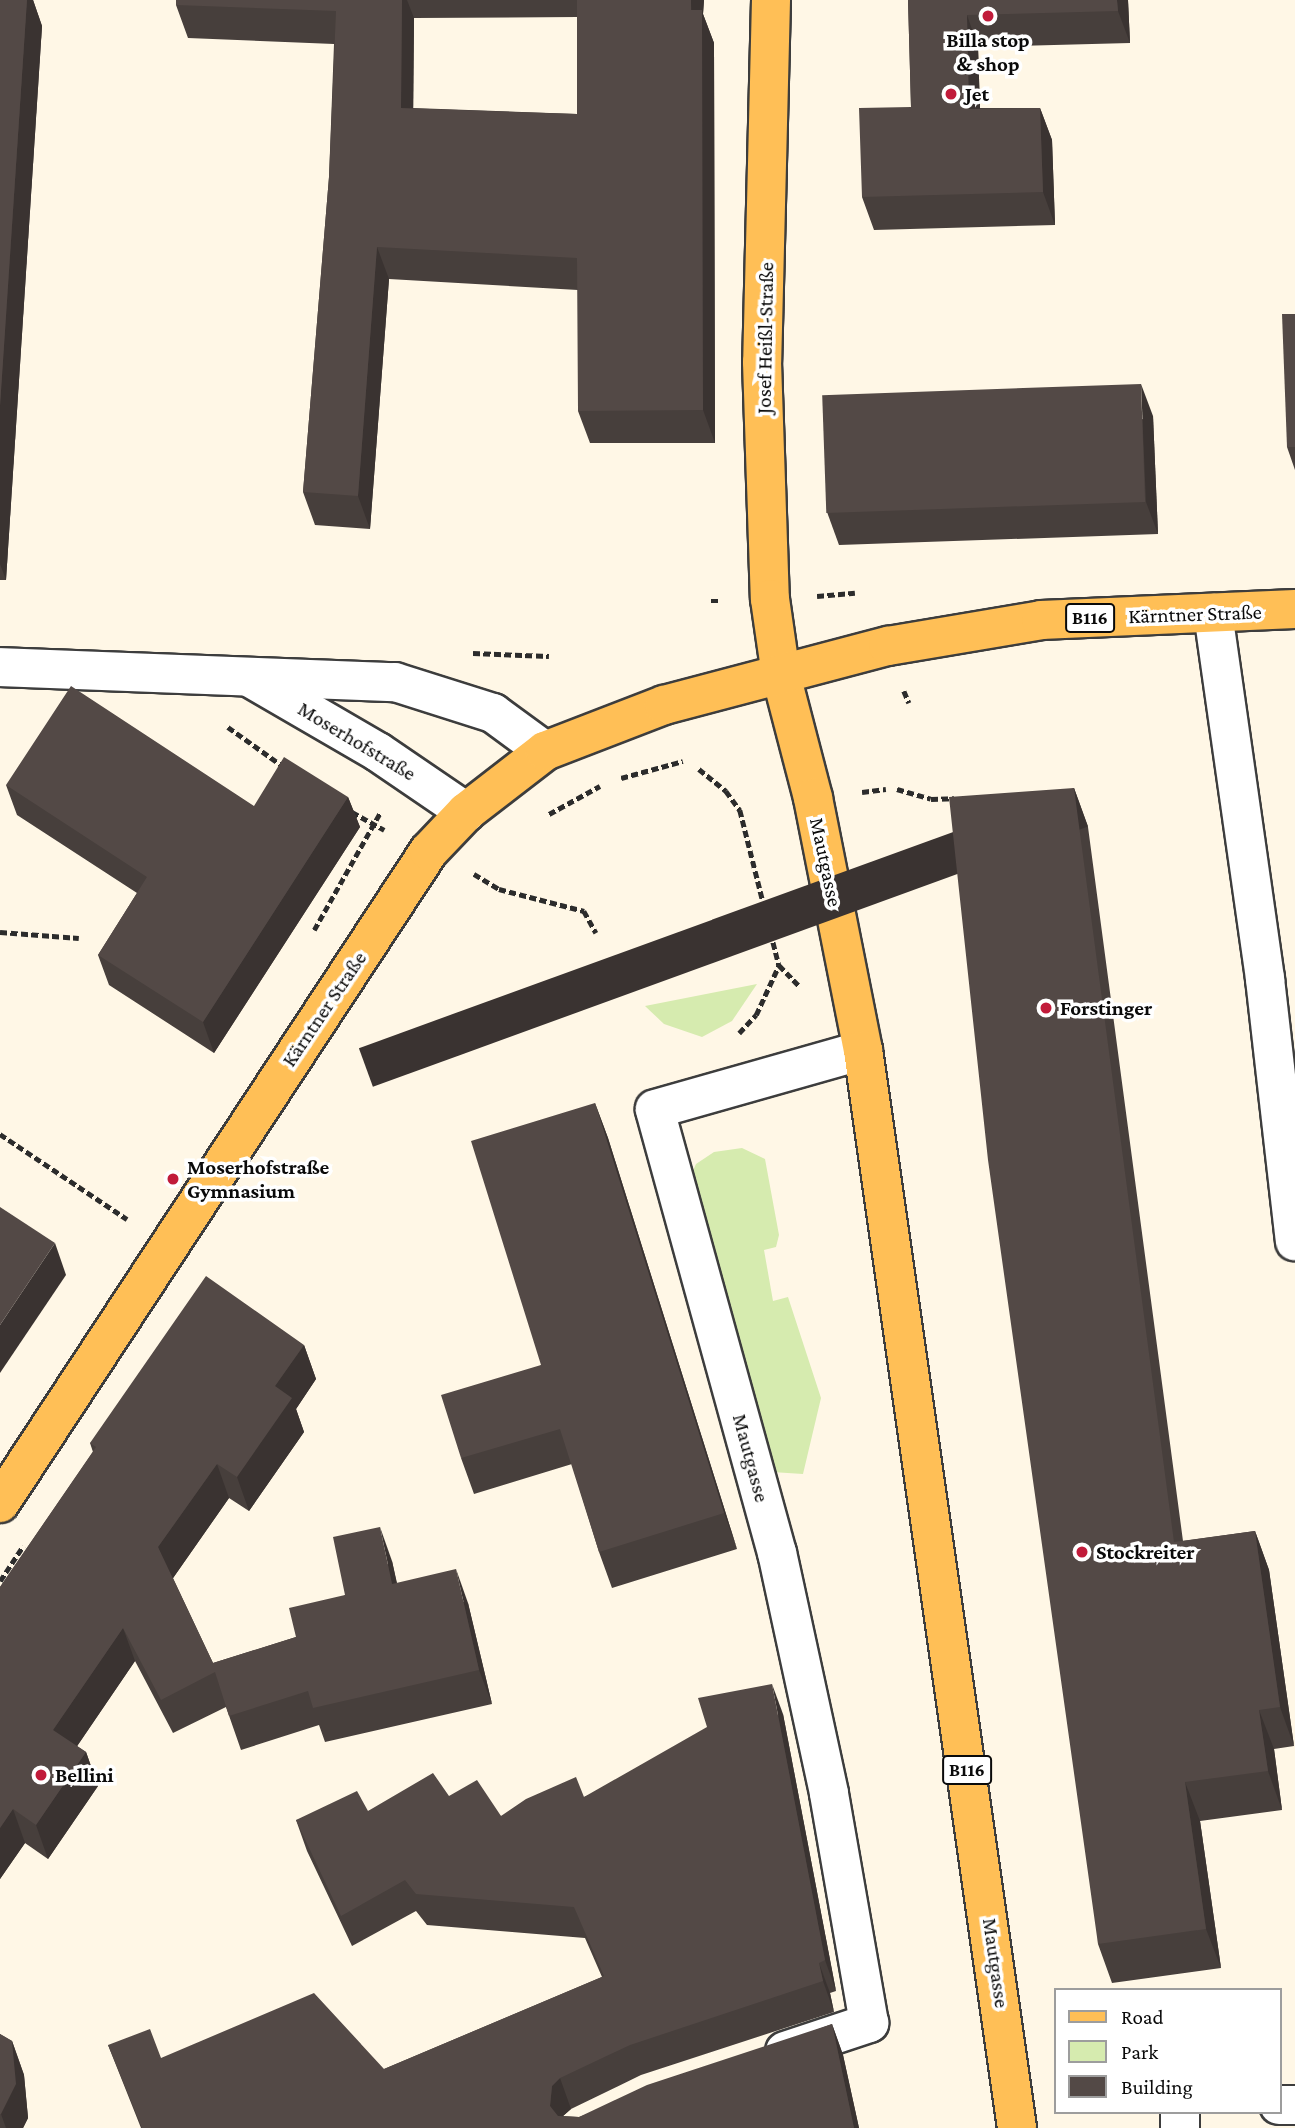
<!DOCTYPE html>
<meta charset="utf-8">
<style>
body{margin:0}
#map{position:relative;width:1295px;height:2128px;overflow:hidden;background:#fff7e6;font-family:"Crimson Pro",serif}
div>[style]{position:absolute}
[style*='--x']{left:calc(var(--x)*1px);top:calc(var(--y)*1px);width:calc(var(--w)*1px);rotate:calc(var(--a)*1deg)}
.green>*{inset:0;background:#d6ebaf}
.path>*{height:4.5px;margin-top:-2.25px;transform-origin:0;background:repeating-linear-gradient(90deg,#2c2c2c 0 7px,transparent 0 10.5px)}
.roads{filter:drop-shadow(2px 0 #3d3d3d) drop-shadow(-2px 0 #3d3d3d) drop-shadow(0 2px #3d3d3d) drop-shadow(0 -2px #3d3d3d)}
.minor>*{height:38px;margin:-19px;padding:0 19px;transform-origin:19px;border-radius:19px;background:#fff}
.major>*{height:38px;margin:-19px;padding:0 19px;transform-origin:19px;border-radius:19px;background:#ffbf56}
.wall>*{inset:0;background:#473f3c}
.shaded-wall>*{inset:0;background:#3a3331;transform-origin:0 0}
.building>*{inset:0;background:#534946;transform-origin:0 0}
.dots>*{width:19px;height:19px;translate:-50% -50%;box-sizing:border-box;border:4px solid #fff;border-radius:50%}
span{translate:-50% -50%;white-space:nowrap;text-align:center;line-height:1.15;-webkit-text-stroke:7px #fff;paint-order:stroke}
.shield-label span{padding:2px 5px;background:#fff;border:2px solid;border-radius:5px;-webkit-text-stroke-width:0}
.shield-label{font-size:19px;color:#0a0a0a;font-weight:700}
.poi-label{font-size:21px;color:#0a0a0a;font-weight:700}
.left{translate:0 -50%;text-align:left}
.street-label{font-size:21px;color:#0a0a0a}
.legend{position:absolute;left:1054px;top:1988px;width:228px;height:126px;box-sizing:border-box;background:#fff;border:2px solid #9d9d9d;margin:0;padding:9px 12px;list-style:none;font-size:21px;color:#0a0a0a}
.legend li{display:flex;align-items:center;gap:14px;height:35px}
.legend b{width:35px;border:2px solid #9d9d9d}
</style>
<div id="map">
<div class="green">
<i style="clip-path:polygon(757px 984px,732px 1021px,702px 1037px,664px 1024px,645px 1006px)"></i>
<i style="clip-path:polygon(742px 1148px,765px 1159px,779px 1235px,776px 1247px,764px 1250px,773px 1301px,788px 1297px,821px 1398px,803px 1474px,772px 1472px,691px 1175px,696px 1164px,714px 1152px)"></i>
</div>
<div class="path">
<i style="--x:817;--y:596;--w:38;--a:-5"></i>
<i style="--x:711;--y:601;--w:10;--a:0"></i>
<i style="--x:473;--y:653;--w:76;--a:2.3"></i>
<i style="--x:904;--y:691;--w:13;--a:67"></i>
<i style="--x:228;--y:727;--w:69;--a:35.5"></i>
<i style="--x:699;--y:769;--w:35;--a:39"></i>
<i style="--x:726;--y:791;--w:24;--a:54"></i>
<i style="--x:740;--y:810;--w:160;--a:75.9"></i>
<i style="--x:779;--y:965;--w:29;--a:46"></i>
<i style="--x:621;--y:778;--w:64;--a:-15.3"></i>
<i style="--x:897;--y:789;--w:35;--a:16"></i>
<i style="--x:931;--y:799;--w:23;--a:-2"></i>
<i style="--x:862;--y:792;--w:24;--a:-7"></i>
<i style="--x:352;--y:812;--w:37;--a:29"></i>
<i style="--x:549;--y:814;--w:58;--a:-28.8"></i>
<i style="--x:474;--y:874;--w:29;--a:31"></i>
<i style="--x:499;--y:889;--w:88;--a:14.5"></i>
<i style="--x:584;--y:911;--w:25;--a:61"></i>
<i style="--x:314;--y:930;--w:134;--a:-60.6"></i>
<i style="--x:0;--y:932;--w:79;--a:4.3"></i>
<i style="--x:739;--y:1033;--w:25;--a:-47"></i>
<i style="--x:756;--y:1015;--w:55;--a:-65.3"></i>
<i style="--x:0;--y:1134;--w:153;--a:33.8"></i>
<i style="--x:0;--y:1581;--w:42;--a:-56.7"></i>
</div>
<div class="roads">
<div class="minor">
<i style="--x:1213;--y:613;--w:370;--a:81.9"></i>
<i style="--x:1265;--y:979;--w:264;--a:83.5"></i>
<i style="--x:0;--y:667;--w:395;--a:2.2"></i>
<i style="--x:395;--y:682;--w:103;--a:17.6"></i>
<i style="--x:493;--y:713;--w:64;--a:36.2"></i>
<i style="--x:249;--y:677;--w:149;--a:30.2"></i>
<i style="--x:378;--y:752;--w:107;--a:34.3"></i>
<i style="--x:785;--y:2051;--w:89;--a:-18.4"></i>
<i style="--x:869;--y:2023;--w:233;--a:-99.9"></i>
<i style="--x:829;--y:1793;--w:246;--a:-102.2"></i>
<i style="--x:777;--y:1553;--w:460;--a:-105.4"></i>
<i style="--x:655;--y:1109;--w:216;--a:-15.8"></i>
<i style="--x:1279;--y:2105;--w:16;--a:0"></i>
<i style="--x:1180;--y:2128;--w:16;--a:-90"></i>
</div>
<div class="major">
<i style="--x:771;--y:0;--w:362;--a:91.4"></i>
<i style="--x:762;--y:362;--w:237;--a:88.1"></i>
<i style="--x:770;--y:599;--w:77;--a:81.8"></i>
<i style="--x:781;--y:675;--w:127;--a:75.4"></i>
<i style="--x:813;--y:798;--w:257;--a:78.8"></i>
<i style="--x:863;--y:1050;--w:1089;--a:81.87"></i>
<i style="--x:0;--y:1503;--w:780;--a:-56.66"></i>
<i style="--x:429;--y:851;--w:54;--a:-46.5"></i>
<i style="--x:466;--y:812;--w:100;--a:-37.7"></i>
<i style="--x:545;--y:751;--w:128;--a:-21.1"></i>
<i style="--x:664;--y:705;--w:232;--a:-14.8"></i>
<i style="--x:888;--y:646;--w:155;--a:-9.6"></i>
<i style="--x:1041;--y:620;--w:254;--a:-2.5"></i>
</div>
</div>
<div class="wall">
<i style="clip-path:polygon(0 0,33px 0,42px 26px,6px 580px,0 580px)"></i>
<i style="clip-path:polygon(evenodd,176px 0,704px 0,703px 14px,714px 43px,715px 443px,590px 443px,578px 411px,578px 290px,389px 279px,370px 529px,315px 525px,303px 492px,329px 177px,334px 44px,188px 38px,176px 5px,176px 0,577px 17px,577px 114px,413px 108px,414px 18px,577px 17px)"></i>
<i style="clip-path:polygon(908px 0,1128px 0,1130px 43px,978px 47px,980px 108px,1040px 108px,1052px 140px,1055px 225px,874px 230px,862px 197px,911px 107px)"></i>
<i style="clip-path:polygon(1295px 314px,1295px 470px,1287px 447px)"></i>
<i style="clip-path:polygon(1153px 416px,1158px 534px,839px 545px,827px 512px)"></i>
<i style="clip-path:polygon(6px 785px,254px 806px,348px 797px,360px 827px,214px 1053px,109px 985px,98px 955px,137px 893px,17px 815px)"></i>
<i style="clip-path:polygon(1074px 788px,1088px 827px,1183px 1541px,1255px 1531px,1269px 1570px,1294px 1746px,1274px 1749px,1282px 1810px,1200px 1821px,1221px 1968px,1112px 1983px,1098px 1944px)"></i>
<i style="clip-path:polygon(595px 1103px,608px 1138px,737px 1549px,612px 1588px,599px 1552px,572px 1464px,474px 1494px,461px 1458px,541px 1365px)"></i>
<i style="clip-path:polygon(304px 1345px,316px 1379px,296px 1409px,304px 1432px,249px 1511px,229px 1498px,173px 1578px,213px 1663px,296px 1637px,345px 1595px,392px 1561px,397px 1583px,468px 1603px,492px 1704px,325px 1742px,319px 1725px,241px 1750px,226px 1707px,173px 1733px,135px 1661px,77px 1746px,86px 1752px,98px 1786px,48px 1859px,25px 1843px,0 1879px,0 1587px,93px 1452px,90px 1443px)"></i>
<i style="clip-path:polygon(783px 1714px,836px 1991px,830px 1993px,834px 2012px,641px 2075px,571px 2109px,563px 2116px,579px 2117px,832px 2024px,843px 2055px,859px 2128px,141px 2128px,108px 2045px,161px 2058px,384px 2069px,602px 1977px,585px 1938px,427px 1925px,416px 1911px,352px 1946px,307px 1851px,296px 1820px,368px 1811px,449px 1796px,501px 1816px,584px 1797px)"></i>
<i style="clip-path:polygon(0 2034px,12px 2041px,24px 2075px,28px 2118px,23px 2128px,0 2128px)"></i>
</div>
<div class="shaded-wall">
<i style="clip-path:polygon(27px 0,33px 0,42px 26px,6px 580px,0 564px,0 406px)"></i>
<i style="clip-path:polygon(402px 0,407px 0,414px 18px,413px 141px,401px 108px)"></i>
<i style="clip-path:polygon(691px 0,704px 0,703px 14px,714px 43px,715px 443px,703px 410px)"></i>
<i style="clip-path:polygon(1117px 0,1128px 0,1130px 43px,1118px 11px)"></i>
<i style="clip-path:polygon(967px 15px,978px 47px,981px 141px,969px 109px)"></i>
<i style="clip-path:polygon(1040px 108px,1052px 140px,1055px 225px,1043px 192px)"></i>
<i style="clip-path:polygon(377px 247px,389px 279px,370px 529px,358px 496px)"></i>
<i style="clip-path:polygon(1141px 384px,1153px 416px,1158px 534px,1146px 502px)"></i>
<i style="left:1074px;top:788px;width:41px;height:761px;rotate:70deg"></i>
<i style="clip-path:polygon(348px 797px,360px 827px,214px 1053px,203px 1022px)"></i>
<i style="clip-path:polygon(595px 1103px,608px 1138px,737px 1549px,724px 1513px)"></i>
<i style="clip-path:polygon(55px 1243px,66px 1275px,0 1373px,0 1325px)"></i>
<i style="clip-path:polygon(304px 1345px,316px 1379px,296px 1409px,304px 1432px,249px 1511px,237px 1477px,275px 1386px)"></i>
<i style="clip-path:polygon(217px 1464px,229px 1498px,171px 1581px,158px 1547px)"></i>
<i style="clip-path:polygon(380px 1527px,392px 1561px,404px 1618px,392px 1584px)"></i>
<i style="clip-path:polygon(1255px 1531px,1269px 1570px,1294px 1746px,1280px 1707px)"></i>
<i style="clip-path:polygon(456px 1569px,468px 1603px,492px 1704px,479px 1670px)"></i>
<i style="clip-path:polygon(123px 1628px,135px 1661px,65px 1764px,53px 1730px)"></i>
<i style="clip-path:polygon(772px 1684px,783px 1714px,836px 1991px,825px 1960px)"></i>
<i style="clip-path:polygon(1259px 1710px,1274px 1749px,1282px 1810px,1268px 1771px)"></i>
<i style="clip-path:polygon(86px 1752px,98px 1786px,48px 1859px,36px 1825px)"></i>
<i style="clip-path:polygon(1185px 1782px,1200px 1821px,1221px 1968px,1206px 1929px)"></i>
<i style="clip-path:polygon(13px 1809px,25px 1843px,0 1879px,0 1828px)"></i>
<i style="clip-path:polygon(819px 1963px,830px 1993px,834px 2012px,823px 1981px)"></i>
<i style="clip-path:polygon(832px 2024px,843px 2055px,859px 2128px,854px 2128px)"></i>
<i style="clip-path:polygon(12px 2041px,24px 2075px,28px 2118px,23px 2128px,6px 2128px,1px 2114px)"></i>
<i style="clip-path:polygon(560px 2078px,571px 2109px,563px 2116px,562px 2128px,550px 2106px,552px 2086px)"></i>
</div>
<div class="building">
<i style="clip-path:polygon(0 0,27px 0,0 406px)"></i>
<i style="clip-path:polygon(176px 0,402px 0,401px 108px,577px 114px,577px 0,691px 0,691px 10px,702px 10px,703px 410px,578px 411px,577px 258px,377px 247px,358px 496px,303px 492px,329px 177px,336px 11px,176px 5px)"></i>
<i style="clip-path:polygon(908px 0,1117px 0,1118px 11px,967px 15px,969px 109px,1040px 108px,1043px 192px,862px 197px,859px 108px,911px 107px)"></i>
<i style="clip-path:polygon(1282px 314px,1295px 314px,1295px 447px,1287px 447px)"></i>
<i style="left:1141px;top:384px;width:118px;height:319px;rotate:88deg"></i>
<i style="clip-path:polygon(71px 686px,254px 806px,284px 757px,348px 797px,203px 1022px,98px 955px,147px 877px,6px 785px)"></i>
<i style="clip-path:polygon(1074px 788px,1174px 1542px,1255px 1531px,1280px 1707px,1259px 1710px,1268px 1771px,1185px 1782px,1206px 1929px,1098px 1944px,988px 1160px,949px 797px)"></i>
<i style="clip-path:polygon(595px 1103px,724px 1513px,599px 1552px,560px 1429px,461px 1458px,441px 1395px,541px 1365px,471px 1141px)"></i>
<i style="clip-path:polygon(0 1207px,55px 1243px,0 1325px)"></i>
<i style="clip-path:polygon(206px 1276px,304px 1345px,275px 1386px,292px 1398px,237px 1477px,217px 1464px,158px 1547px,213px 1663px,296px 1637px,289px 1608px,345px 1595px,333px 1537px,380px 1527px,392px 1584px,456px 1569px,479px 1670px,313px 1708px,308px 1691px,229px 1716px,215px 1672px,161px 1700px,123px 1628px,53px 1730px,86px 1752px,36px 1825px,13px 1809px,0 1828px,0 1587px,96px 1447px,90px 1443px)"></i>
<i style="clip-path:polygon(772px 1684px,825px 1960px,819px 1963px,823px 1981px,630px 2045px,560px 2078px,552px 2086px,550px 2106px,558px 2116px,579px 2117px,647px 2085px,832px 2024px,854px 2128px,142px 2128px,108px 2045px,150px 2029px,161px 2058px,314px 1993px,384px 2069px,604px 1976px,574px 1907px,416px 1894px,405px 1880px,341px 1916px,296px 1820px,357px 1791px,368px 1811px,433px 1773px,449px 1796px,477px 1780px,501px 1816px,526px 1799px,576px 1777px,584px 1797px,707px 1727px,698px 1698px)"></i>
<i style="clip-path:polygon(0 2034px,12px 2041px,16px 2084px,1px 2114px,0 2114px)"></i>
</div>
<div class="dots">
<i style="left:988px;top:16px;background:#c11b3a"></i>
<i style="left:951px;top:94px;background:#c11b3a"></i>
<i style="left:1046px;top:1008px;background:#c11b3a"></i>
<i style="left:173px;top:1179px;background:#c11b3a"></i>
<i style="left:1082px;top:1552px;background:#c11b3a"></i>
<i style="left:41px;top:1775px;background:#c11b3a"></i>
</div>
<div class="shield-label">
<span style="left:1090px;top:618px">B116</span>
<span style="left:967px;top:1770px">B116</span>
</div>
<div class="poi-label">
<span style="left:988px;top:52px">Billa stop<br>&amp; shop</span>
<span class="left" style="left:965px;top:94px">Jet</span>
<span class="left" style="left:1060px;top:1008px">Forstinger</span>
<span class="left" style="left:187px;top:1179px">Moserhofstraße<br>Gymnasium</span>
<span class="left" style="left:1096px;top:1552px">Stockreiter</span>
<span class="left" style="left:55px;top:1775px">Bellini</span>
</div>
<div class="street-label">
<span style="left:765px;top:338px;rotate:-89deg">Josef Heißl-Straße</span>
<span style="left:1195px;top:614px;rotate:-2deg">Kärntner Straße</span>
<span style="left:357px;top:741px;rotate:31deg">Moserhofstraße</span>
<span style="left:826px;top:862px;rotate:78deg">Mautgasse</span>
<span style="left:324px;top:1009px;rotate:-56deg">Kärntner Straße</span>
<span style="left:751px;top:1458px;rotate:75deg">Mautgasse</span>
<span style="left:996px;top:1963px;rotate:82deg">Mautgasse</span>
</div>
<ul class="legend">
<li><b style="height:9px;background:#ffbf56"></b>Road</li>
<li><b style="height:19px;background:#d6ebaf"></b>Park</li>
<li><b style="height:19px;background:#534946"></b>Building</li>
</ul>
</div>
